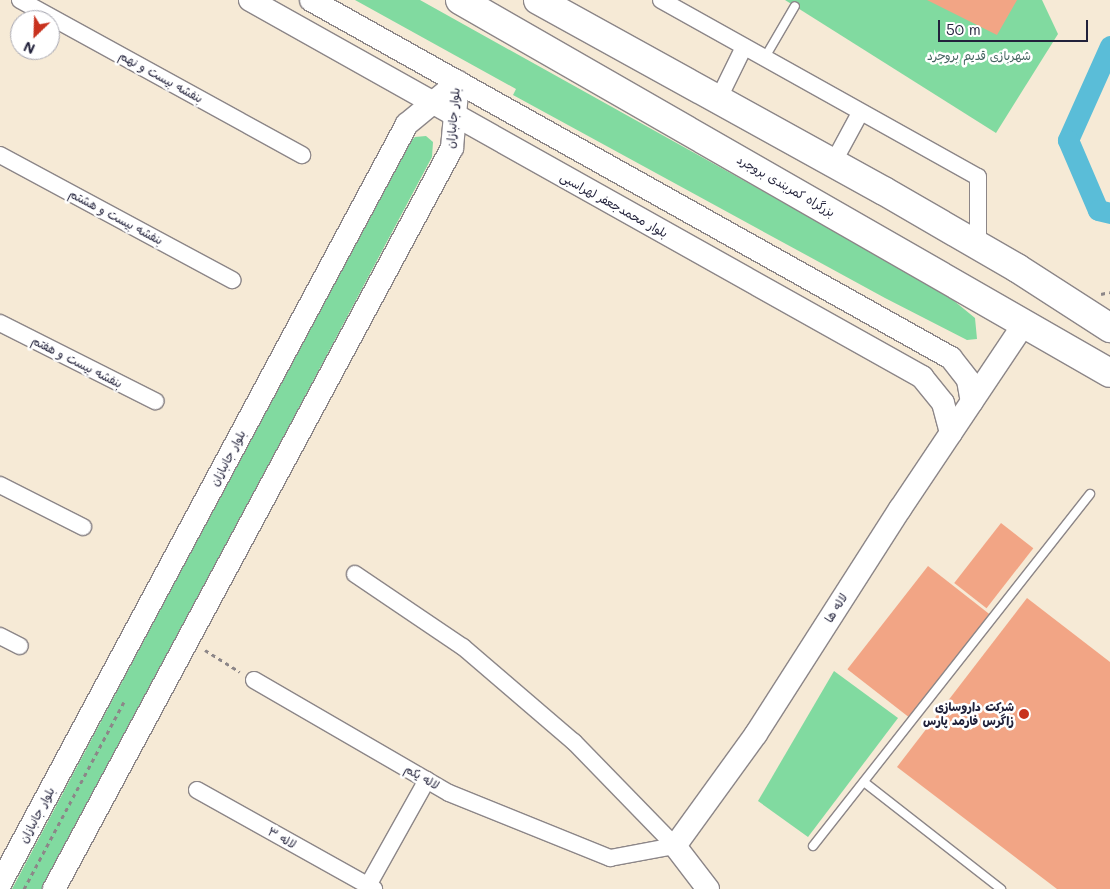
<!DOCTYPE html>
<meta charset="utf-8">
<style>
body{margin:0}
#map{position:relative;width:1110px;height:889px;overflow:hidden;background:#f6ead6;font-family:Mali,"Playpen Sans Arabic",sans-serif}
div>[style]{position:absolute}
[style*='--x']{left:calc(var(--x)*1px);top:calc(var(--y)*1px);width:calc(var(--w)*1px);rotate:calc(var(--a)*1deg)}
.green>*{inset:0;background:#81daa0}
.canal>*{height:21px;margin:-10.5px;padding:0 10.5px;transform-origin:10.5px;border-radius:10.5px;background:#5abdd8}
.building>*{inset:0;background:#f2a585;transform-origin:0 0}
.path>*{height:3px;margin-top:-1.5px;transform-origin:0;background:repeating-linear-gradient(90deg,#8c8688 0 4px,transparent 0 8px)}
.roads{filter:drop-shadow(1px 0 #8c8688) drop-shadow(-1px 0 #8c8688) drop-shadow(0 1px #8c8688) drop-shadow(0 -1px #8c8688)}
.lane>*{height:8px;margin:-4px;padding:0 4px;transform-origin:4px;border-radius:4px;background:#fff}
.street>*{height:16px;margin:-8px;padding:0 8px;transform-origin:8px;border-radius:8px;background:#fff}
.secondary>*{height:22px;margin:-11px;padding:0 11px;transform-origin:11px;border-radius:11px;background:#fff}
.highway>*{height:28px;margin:-14px;padding:0 14px;transform-origin:14px;border-radius:14px;background:#fff}
.dots>*{width:14px;height:14px;translate:-50% -50%;box-sizing:border-box;border:2px solid #fff;border-radius:50%}
span{translate:-50% -50%;white-space:nowrap;text-align:center;line-height:1.15;-webkit-text-stroke:5px #fff;paint-order:stroke}
.park-label{font-size:12px;color:#43625e}
.street-label{font-size:12px;color:#22223b}
.poi-label{font-size:12px;color:#22223b;font-weight:700}
.right{translate:-100% -50%;text-align:right}
.north{position:absolute;left:10px;top:10px;width:50px;height:50px;box-sizing:border-box;background:#fff;border:1px solid #a7a7b1;border-radius:50%;rotate:204deg;font-size:14px;font-weight:700;line-height:20px;text-align:center;color:#22223b}
.north::after{content:'';display:block;margin:auto;width:18px;height:22px;background:#c8321e;clip-path:polygon(50% 0,100% 100%,50% 72%,0 100%)}
.scale{position:absolute;left:938px;top:20px;width:150px;height:22px;box-sizing:border-box;border:2px solid #22223b;border-top:0;padding-left:6px;font-size:15px;line-height:18px;white-space:nowrap;color:#22223b;-webkit-text-stroke:4px #fff;paint-order:stroke}
</style>
<div id="map">
<div class="green">
<i style="clip-path:polygon(355px 0,420px 0,942px 291px,975px 318px,977px 339px,967px 340px,885px 298px,513px 95px,516px 89px)"></i>
<i style="clip-path:polygon(785px 0,1042px 0,1058px 34px,996px 133px)"></i>
<i style="clip-path:polygon(426px 136px,433px 142px,432px 157px,43px 889px,12px 889px,408px 144px,415px 137px)"></i>
<i style="clip-path:polygon(834px 671px,898px 718px,808px 837px,758px 801px)"></i>
</div>
<div class="canal">
<i style="--x:1110;--y:46;--w:103;--a:114.1"></i>
<i style="--x:1068;--y:140;--w:76;--a:66.8"></i>
<i style="--x:1098;--y:210;--w:12;--a:14"></i>
</div>
<div class="building">
<i style="clip-path:polygon(927px 0,1017px 0,997px 35px)"></i>
<i style="left:1001px;top:523px;width:41px;height:76px;rotate:38deg"></i>
<i style="left:928px;top:566px;width:79px;height:131px;rotate:38deg"></i>
<i style="clip-path:polygon(1027px 598px,1110px 662px,1110px 889px,1057px 889px,897px 767px)"></i>
</div>
<div class="path">
<i style="--x:1101;--y:294;--w:9;--a:-13"></i>
<i style="--x:205;--y:650;--w:41;--a:32.2"></i>
<i style="--x:24;--y:889;--w:212;--a:-61.9"></i>
</div>
<div class="roads">
<div class="lane">
<i style="--x:764;--y:59;--w:61;--a:-59.7"></i>
<i style="--x:864;--y:782;--w:174;--a:38"></i>
<i style="--x:813;--y:846;--w:448;--a:-51.8"></i>
</div>
<div class="street">
<i style="--x:20;--y:0;--w:322;--a:28.8"></i>
<i style="--x:661;--y:0;--w:363;--a:29.2"></i>
<i style="--x:978;--y:177;--w:68;--a:90"></i>
<i style="--x:718;--y:100;--w:59;--a:-63.9"></i>
<i style="--x:0;--y:155;--w:264;--a:28.3"></i>
<i style="--x:833;--y:163;--w:57;--a:-61.6"></i>
<i style="--x:0;--y:323;--w:174;--a:26.7"></i>
<i style="--x:0;--y:485;--w:93;--a:26.8"></i>
<i style="--x:355;--y:574;--w:130;--a:34.1"></i>
<i style="--x:463;--y:647;--w:146;--a:40.6"></i>
<i style="--x:574;--y:742;--w:145;--a:45.8"></i>
<i style="--x:0;--y:636;--w:22;--a:27"></i>
<i style="--x:254;--y:680;--w:225;--a:30.1"></i>
<i style="--x:449;--y:793;--w:174;--a:22"></i>
<i style="--x:610;--y:858;--w:66;--a:-10.5"></i>
<i style="--x:197;--y:790;--w:203;--a:29.2"></i>
<i style="--x:366;--y:889;--w:125;--a:-60.8"></i>
</div>
<div class="secondary">
<i style="--x:250;--y:0;--w:771;--a:29.29"></i>
<i style="--x:922;--y:377;--w:33;--a:51"></i>
<i style="--x:943;--y:403;--w:31;--a:75"></i>
<i style="--x:311;--y:0;--w:733;--a:29.22"></i>
<i style="--x:951;--y:358;--w:28;--a:52"></i>
<i style="--x:968;--y:380;--w:22;--a:80"></i>
<i style="--x:0;--y:884;--w:862;--a:-61.83"></i>
<i style="--x:407;--y:124;--w:66;--a:-39.5"></i>
<i style="--x:54;--y:889;--w:841;--a:-61.76"></i>
<i style="--x:452;--y:148;--w:66;--a:-84.8"></i>
<i style="--x:708;--y:889;--w:54;--a:-127.5"></i>
<i style="--x:675;--y:846;--w:138;--a:-54.1"></i>
<i style="--x:756;--y:734;--w:267;--a:-57.4"></i>
<i style="--x:900;--y:509;--w:225;--a:-56.2"></i>
</div>
<div class="highway">
<i style="--x:460;--y:0;--w:749;--a:29.85"></i>
<i style="--x:538;--y:0;--w:395;--a:28.9"></i>
<i style="--x:884;--y:191;--w:154;--a:30.1"></i>
<i style="--x:1017;--y:268;--w:111;--a:32.8"></i>
</div>
</div>
<div class="dots">
<i style="left:1024px;top:714px;background:#c8321e"></i>
</div>
<div class="park-label">
<span style="left:979px;top:56px">شهربازی قدیم بروجرد</span>
</div>
<div class="street-label">
<span style="left:161px;top:77px;rotate:29deg">بنفشه بیست و نهم</span>
<span style="left:453px;top:118px;rotate:-85deg">بلوار جانبازان</span>
<span style="left:786px;top:186px;rotate:30deg">بزرگراه کمربندی بروجرد</span>
<span style="left:614px;top:205px;rotate:29deg">بلوار محمدجعفر لهراسبی</span>
<span style="left:116px;top:217px;rotate:28deg">بنفشه بیست و هشتم</span>
<span style="left:77px;top:362px;rotate:27deg">بنفشه بیست و هفتم</span>
<span style="left:228px;top:458px;rotate:-62deg">بلوار جانبازان</span>
<span style="left:836px;top:608px;rotate:-58deg">لاله ها</span>
<span style="left:422px;top:777px;rotate:30deg">لاله یکم</span>
<span style="left:37px;top:815px;rotate:-62deg">بلوار جانبازان</span>
<span style="left:282px;top:838px;rotate:29deg">لاله ۳</span>
</div>
<div class="poi-label">
<span class="right" style="left:1014px;top:714px">شرکت داروسازی<br>زاگرس فارمد پارس</span>
</div>
<div class="north">N</div>
<div class="scale">50 m</div>
</div>
